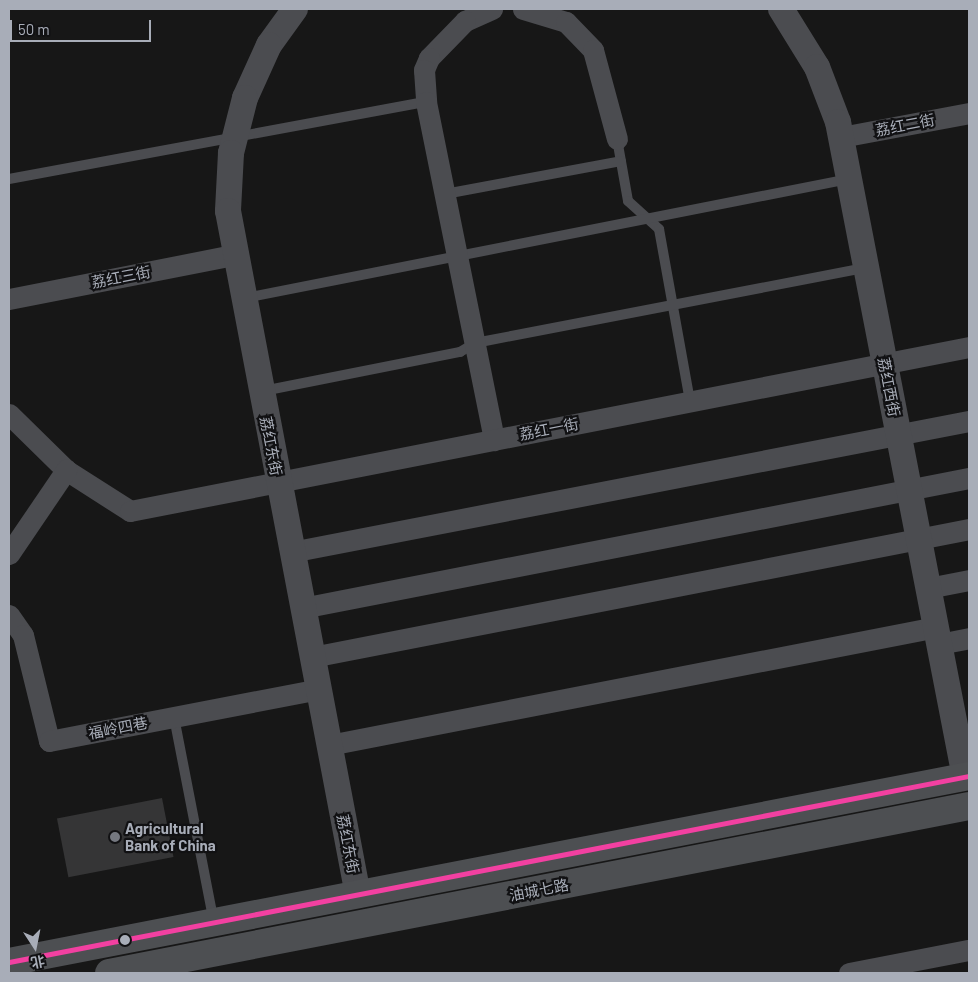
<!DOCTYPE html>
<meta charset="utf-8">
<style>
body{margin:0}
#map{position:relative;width:978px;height:982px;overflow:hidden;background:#171717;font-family:Barlow,"Noto Sans SC",sans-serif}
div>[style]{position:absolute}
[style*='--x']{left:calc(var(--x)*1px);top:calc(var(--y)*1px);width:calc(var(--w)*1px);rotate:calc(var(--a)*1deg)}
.building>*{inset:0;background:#353536;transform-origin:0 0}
.service>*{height:10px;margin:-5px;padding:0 5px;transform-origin:5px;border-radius:5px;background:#4b4c50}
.minor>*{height:21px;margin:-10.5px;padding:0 10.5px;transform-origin:10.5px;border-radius:10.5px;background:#4b4c50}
.tertiary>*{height:26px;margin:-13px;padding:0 13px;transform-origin:13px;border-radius:13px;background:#4b4c50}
.primary>*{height:28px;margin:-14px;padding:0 14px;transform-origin:14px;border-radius:14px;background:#4d4f52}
.bus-1>*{height:5px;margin:-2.5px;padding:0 2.5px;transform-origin:2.5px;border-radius:2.5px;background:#f240a1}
.dots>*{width:14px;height:14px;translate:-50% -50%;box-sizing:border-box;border:2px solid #111113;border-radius:50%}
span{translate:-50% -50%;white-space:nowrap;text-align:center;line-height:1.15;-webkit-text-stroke:4.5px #111113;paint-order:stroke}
.street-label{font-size:15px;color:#a8adb8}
.poi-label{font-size:15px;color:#a8adb8;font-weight:700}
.left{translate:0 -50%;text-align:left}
.frame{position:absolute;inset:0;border:10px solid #a8adb8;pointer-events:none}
.north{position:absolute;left:10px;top:922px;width:50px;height:50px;-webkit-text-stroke:4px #111113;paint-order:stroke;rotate:169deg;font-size:14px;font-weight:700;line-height:20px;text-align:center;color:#a8adb8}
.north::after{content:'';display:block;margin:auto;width:18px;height:22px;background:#a8adb8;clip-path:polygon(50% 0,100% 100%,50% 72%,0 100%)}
.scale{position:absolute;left:10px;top:20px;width:141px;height:22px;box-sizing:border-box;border:2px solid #a8adb8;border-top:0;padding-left:6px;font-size:15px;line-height:18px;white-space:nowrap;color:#a8adb8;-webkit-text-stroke:4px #111113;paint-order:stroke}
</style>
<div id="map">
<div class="building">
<i style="left:162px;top:798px;width:60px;height:107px;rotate:79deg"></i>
</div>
<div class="service">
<i style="--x:617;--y:139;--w:63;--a:79.9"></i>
<i style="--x:628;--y:201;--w:42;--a:42.1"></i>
<i style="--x:659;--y:229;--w:176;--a:79.8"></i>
<i style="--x:9;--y:179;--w:424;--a:-10.5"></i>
<i style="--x:445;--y:194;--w:179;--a:-10.6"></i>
<i style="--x:245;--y:298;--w:616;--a:-11.15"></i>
<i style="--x:263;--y:391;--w:201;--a:-11.2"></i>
<i style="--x:460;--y:352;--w:17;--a:-31"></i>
<i style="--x:475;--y:343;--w:397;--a:-10.9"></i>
<i style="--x:174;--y:717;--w:209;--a:79"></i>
</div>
<div class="minor">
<i style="--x:492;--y:9;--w:30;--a:156"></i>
<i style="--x:465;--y:21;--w:52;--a:134.2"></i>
<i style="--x:429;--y:58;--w:13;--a:113"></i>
<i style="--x:424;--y:70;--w:32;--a:86"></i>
<i style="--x:426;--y:102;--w:345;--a:78.6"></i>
<i style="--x:523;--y:9;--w:45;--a:16.8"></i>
<i style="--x:566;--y:22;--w:39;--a:46"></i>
<i style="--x:593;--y:50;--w:92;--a:74.9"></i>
<i style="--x:841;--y:137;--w:130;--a:-10.6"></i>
<i style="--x:9;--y:299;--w:229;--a:-11.1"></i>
<i style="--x:9;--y:414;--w:80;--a:44.5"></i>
<i style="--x:66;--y:470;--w:76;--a:32.6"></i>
<i style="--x:130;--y:511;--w:855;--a:-11.06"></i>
<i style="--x:291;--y:552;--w:691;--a:-10.94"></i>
<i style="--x:9;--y:554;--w:102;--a:-55.8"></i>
<i style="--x:928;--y:588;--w:42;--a:-11"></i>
<i style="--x:302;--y:608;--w:680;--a:-11.03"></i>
<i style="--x:9;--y:615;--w:24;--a:55"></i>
<i style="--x:23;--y:635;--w:109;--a:76.2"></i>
<i style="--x:49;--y:741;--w:274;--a:-10.9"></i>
<i style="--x:939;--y:644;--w:31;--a:-11"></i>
<i style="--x:312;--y:657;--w:669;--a:-11.02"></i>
<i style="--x:329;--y:745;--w:618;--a:-11"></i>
<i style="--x:849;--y:973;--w:122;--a:-10.9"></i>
</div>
<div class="tertiary">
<i style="--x:295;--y:9;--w:44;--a:125.8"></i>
<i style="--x:269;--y:45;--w:58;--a:114.4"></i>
<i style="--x:245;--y:98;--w:57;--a:104.3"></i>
<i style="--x:231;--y:153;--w:58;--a:93"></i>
<i style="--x:228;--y:211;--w:696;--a:79.24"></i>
<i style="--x:781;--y:9;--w:68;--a:58.2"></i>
<i style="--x:817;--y:67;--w:59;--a:69.1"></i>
<i style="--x:838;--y:122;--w:667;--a:79.03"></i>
</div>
<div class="primary">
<i style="--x:9;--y:962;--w:978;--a:-10.97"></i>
<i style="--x:109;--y:973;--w:876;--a:-10.99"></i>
</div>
<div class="bus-1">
<i style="--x:9;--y:962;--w:978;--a:-10.97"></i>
</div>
<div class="dots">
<i style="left:115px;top:837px;background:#757880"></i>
<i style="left:125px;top:940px;background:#a8adb8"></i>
</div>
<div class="street-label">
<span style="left:905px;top:125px;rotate:-11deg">荔红二街</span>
<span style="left:121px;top:277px;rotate:-11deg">荔红三街</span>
<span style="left:889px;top:387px;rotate:79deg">荔红西街</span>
<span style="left:549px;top:429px;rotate:-11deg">荔红一街</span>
<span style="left:271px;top:446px;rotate:79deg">荔红东街</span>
<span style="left:118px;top:728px;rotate:-11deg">福岭四巷</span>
<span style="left:348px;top:844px;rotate:79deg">荔红东街</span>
<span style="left:539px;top:890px;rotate:-11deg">油城七路</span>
</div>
<div class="poi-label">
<span class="left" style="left:125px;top:837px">Agricultural<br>Bank of China</span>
</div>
<div class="frame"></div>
<div class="north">北</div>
<div class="scale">50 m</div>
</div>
